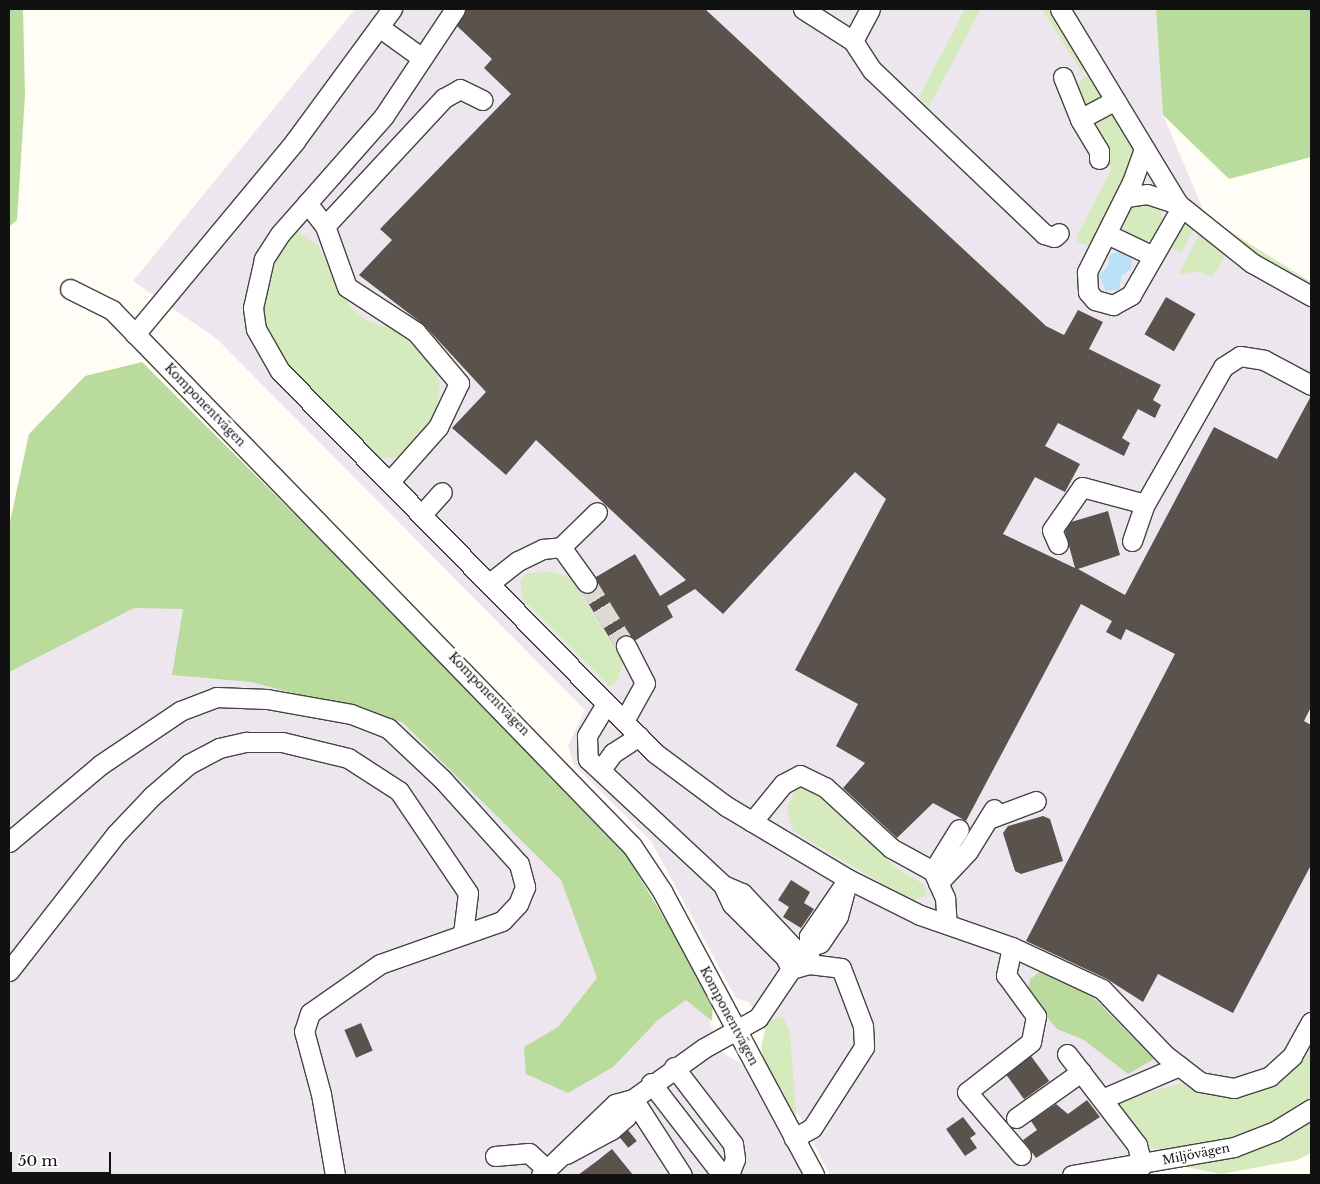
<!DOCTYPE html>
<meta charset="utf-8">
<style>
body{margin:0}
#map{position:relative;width:1320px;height:1184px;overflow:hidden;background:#fffdf5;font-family:"Libre Baskerville",serif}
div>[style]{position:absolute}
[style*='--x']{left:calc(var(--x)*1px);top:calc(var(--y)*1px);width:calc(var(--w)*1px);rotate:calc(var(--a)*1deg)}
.industrial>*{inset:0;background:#eee6ef}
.green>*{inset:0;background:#d5ebbd}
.round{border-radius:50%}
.forest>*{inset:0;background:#b9dc9c}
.water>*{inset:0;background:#b9e0f7}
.building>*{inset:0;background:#5a524d;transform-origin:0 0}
.minor-tunnel>*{height:19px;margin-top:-9.5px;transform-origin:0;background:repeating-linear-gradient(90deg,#dbdad3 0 19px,transparent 0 28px)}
.roads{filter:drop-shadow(1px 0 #444) drop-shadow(-1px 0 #444) drop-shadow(0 1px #444) drop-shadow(0 -1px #444)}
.minor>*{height:19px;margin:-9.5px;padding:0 9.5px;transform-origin:9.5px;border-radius:9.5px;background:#fff}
span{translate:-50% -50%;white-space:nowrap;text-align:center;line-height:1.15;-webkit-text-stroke:5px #fff;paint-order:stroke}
.street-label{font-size:12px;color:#111}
.frame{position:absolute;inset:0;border:10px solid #111;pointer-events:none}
.scale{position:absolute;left:10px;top:1152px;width:101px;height:22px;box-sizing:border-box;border:2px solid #111;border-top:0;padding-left:6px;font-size:15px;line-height:18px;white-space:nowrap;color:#111;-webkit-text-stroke:4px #fff;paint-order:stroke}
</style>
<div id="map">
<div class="industrial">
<i style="clip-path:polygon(355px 9px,1156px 9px,1163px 115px,1208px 221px,1311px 288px,1311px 1140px,1143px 1175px,830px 1175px,764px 1048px,766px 1032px,749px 1002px,736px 998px,651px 841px,574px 765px,568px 746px,585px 710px,217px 339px,133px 281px)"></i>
<i style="clip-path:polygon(178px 595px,309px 625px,706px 1007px,718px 1050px,743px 1065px,802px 1175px,9px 1175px,9px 633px)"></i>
</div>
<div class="green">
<i style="clip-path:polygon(965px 9px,981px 9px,928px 108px,919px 97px)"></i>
<i style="clip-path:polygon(1042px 9px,1052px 9px,1088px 67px,1074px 78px,1081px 71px)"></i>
<i style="clip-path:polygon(1091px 71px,1101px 98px,1084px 107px,1078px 84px)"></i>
<i style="clip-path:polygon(1112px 112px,1130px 135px,1136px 155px,1094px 244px,1088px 246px,1077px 241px,1078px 234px,1112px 168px,1105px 163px,1093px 125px)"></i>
<i class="round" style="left:1121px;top:200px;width:42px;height:42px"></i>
<i style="clip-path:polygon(1210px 219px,1311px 282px,1311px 288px,1246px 249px)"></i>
<i style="clip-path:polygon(1185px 224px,1194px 229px,1181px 253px,1169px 247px)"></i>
<i style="clip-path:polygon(297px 231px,318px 245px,350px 307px,367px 321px,401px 331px,434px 367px,440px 383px,436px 414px,398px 457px,382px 459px,286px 364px,272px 342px,263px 317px,264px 278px,287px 235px)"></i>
<i style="clip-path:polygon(1200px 233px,1225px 253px,1224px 259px,1212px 277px,1197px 271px,1178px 275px)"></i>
<i style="clip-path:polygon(553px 572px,572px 579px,623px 662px,617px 682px,610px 687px,522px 599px,520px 579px,528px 573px)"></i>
<i style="clip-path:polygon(797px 787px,812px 790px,895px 867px,923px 884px,928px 894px,912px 901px,793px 831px,787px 808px)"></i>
<i style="clip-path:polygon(783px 1016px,790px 1033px,797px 1122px,765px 1063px,761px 1047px,767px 1022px)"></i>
<i style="clip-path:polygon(1311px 1035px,1311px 1100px,1273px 1124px,1230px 1140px,1167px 1153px,1147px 1145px,1114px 1103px,1182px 1083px,1202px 1091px,1244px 1094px)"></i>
<i style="clip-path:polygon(1311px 1117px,1311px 1153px,1297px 1160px,1221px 1174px,1186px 1167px)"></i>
</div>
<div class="forest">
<i style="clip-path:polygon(9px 9px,23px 9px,25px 96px,17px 220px,9px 227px)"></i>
<i style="clip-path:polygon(1156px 9px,1311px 9px,1311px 157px,1229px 179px,1163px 115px)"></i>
<i style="clip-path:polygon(142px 362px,581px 800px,627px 856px,713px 1000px,712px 1021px,686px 1000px,658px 1020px,613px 1067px,568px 1093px,526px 1074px,524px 1047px,558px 1027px,597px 978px,561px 880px,402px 722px,251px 682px,172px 675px,183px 609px,134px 608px,9px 672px,9px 526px,29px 434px,85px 376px)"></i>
<i style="clip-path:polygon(1045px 968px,1090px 994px,1154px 1059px,1128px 1074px,1084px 1040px,1057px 1029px,1028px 994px,1030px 979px)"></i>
</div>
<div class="water">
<i style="clip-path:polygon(1121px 250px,1132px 259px,1131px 269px,1122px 275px,1119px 289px,1106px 291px,1099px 275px,1108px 267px,1109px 256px)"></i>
</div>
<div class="building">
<i style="clip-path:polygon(466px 9px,705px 9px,1046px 326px,1064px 335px,1078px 310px,1103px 322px,1089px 349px,1161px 385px,1153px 400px,1161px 405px,1155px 418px,1138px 409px,1122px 438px,1130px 443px,1124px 456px,1058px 423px,1045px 446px,1080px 464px,1065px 492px,1035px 477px,1003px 534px,1075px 568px,1065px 531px,1071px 522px,1108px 511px,1120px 555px,1078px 569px,1125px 595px,1214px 427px,1277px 459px,1311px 396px,1311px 707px,1304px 721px,1311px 725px,1311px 865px,1233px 1013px,1158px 974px,1143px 1002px,1107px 979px,1026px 941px,1175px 654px,1126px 629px,1121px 640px,1106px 632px,1112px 621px,1081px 604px,966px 821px,933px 803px,897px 838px,843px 788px,865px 763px,836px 746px,858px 704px,795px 670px,886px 499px,855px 472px,723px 614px,695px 589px,667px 606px,673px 617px,636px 640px,621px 636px,615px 647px,582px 593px,594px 592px,596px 577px,635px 554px,660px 596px,686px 580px,536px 440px,506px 475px,452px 428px,486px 392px,424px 325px,359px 275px,392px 240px,380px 229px,511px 94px,484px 68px,492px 59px,457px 26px)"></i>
<i style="left:1166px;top:297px;width:34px;height:43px;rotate:30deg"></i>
<i style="clip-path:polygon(1043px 816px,1050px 819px,1063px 861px,1021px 874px,1015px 871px,1003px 833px,1008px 826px)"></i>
<i style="clip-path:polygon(791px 880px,810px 892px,804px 903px,814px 909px,801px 928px,783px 917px,789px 907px,778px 900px)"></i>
<i style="left:361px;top:1023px;width:30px;height:18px;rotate:67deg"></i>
<i style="left:1031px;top:1056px;width:31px;height:31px;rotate:54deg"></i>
<i style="clip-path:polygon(1087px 1100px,1100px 1117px,1036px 1158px,1023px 1140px,1037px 1130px,1031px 1121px,1056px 1104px,1068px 1114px)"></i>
<i style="clip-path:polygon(963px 1117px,976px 1134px,970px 1138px,977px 1148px,965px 1156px,946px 1129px)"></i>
<i style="left:628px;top:1130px;width:14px;height:11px;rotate:51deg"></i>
<i style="clip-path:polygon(612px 1149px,633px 1175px,578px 1175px,597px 1161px)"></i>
</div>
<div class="minor-tunnel">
<i style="--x:587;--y:583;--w:74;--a:58.2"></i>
</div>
<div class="roads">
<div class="minor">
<i style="--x:455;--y:9;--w:128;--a:123.6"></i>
<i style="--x:384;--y:116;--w:157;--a:131.4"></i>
<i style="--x:280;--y:234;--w:30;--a:123"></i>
<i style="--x:264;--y:259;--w:50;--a:102.7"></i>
<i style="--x:253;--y:308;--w:21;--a:82"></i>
<i style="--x:256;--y:329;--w:48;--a:60.3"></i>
<i style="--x:280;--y:371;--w:535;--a:45.53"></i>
<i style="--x:655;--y:753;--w:89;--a:36.7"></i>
<i style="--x:726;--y:806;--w:142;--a:30.9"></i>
<i style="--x:848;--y:879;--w:80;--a:26.6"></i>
<i style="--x:920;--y:915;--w:97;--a:19.2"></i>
<i style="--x:1012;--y:947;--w:99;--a:25"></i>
<i style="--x:1102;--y:989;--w:91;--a:46.3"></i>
<i style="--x:1165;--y:1055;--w:44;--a:37.6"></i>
<i style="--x:1200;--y:1082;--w:35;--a:10"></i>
<i style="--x:1234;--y:1088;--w:38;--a:-18"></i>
<i style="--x:1270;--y:1076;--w:30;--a:-42"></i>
<i style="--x:1292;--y:1056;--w:39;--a:-61"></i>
<i style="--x:803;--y:9;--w:59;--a:32.6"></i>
<i style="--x:870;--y:9;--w:36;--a:118"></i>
<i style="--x:853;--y:41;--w:35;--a:57"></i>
<i style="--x:872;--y:70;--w:238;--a:43.6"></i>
<i style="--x:1044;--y:234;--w:10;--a:17"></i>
<i style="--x:1054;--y:237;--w:6;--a:-39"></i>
<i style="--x:1060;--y:9;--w:228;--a:58.8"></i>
<i style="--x:1178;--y:204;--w:95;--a:38.6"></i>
<i style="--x:1252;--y:263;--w:68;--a:29.2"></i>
<i style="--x:379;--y:27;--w:53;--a:35.8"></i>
<i style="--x:1063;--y:77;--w:45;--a:68"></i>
<i style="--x:1144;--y:149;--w:35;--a:110"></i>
<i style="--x:1132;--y:182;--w:101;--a:116.6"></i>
<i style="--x:1087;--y:272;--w:20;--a:87"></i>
<i style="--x:1088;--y:292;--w:11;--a:49"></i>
<i style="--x:1095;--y:300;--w:19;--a:16"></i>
<i style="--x:1113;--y:305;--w:21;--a:-29"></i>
<i style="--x:1131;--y:295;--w:100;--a:-60.1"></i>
<i style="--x:1099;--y:159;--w:8;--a:-90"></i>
<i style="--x:1099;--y:151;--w:37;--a:-121"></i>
<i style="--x:1080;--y:119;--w:40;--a:-28"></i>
<i style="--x:1126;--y:197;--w:21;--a:-8"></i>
<i style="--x:1147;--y:194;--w:33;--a:18"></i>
<i style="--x:307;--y:203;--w:29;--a:52"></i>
<i style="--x:325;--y:226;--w:65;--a:70.2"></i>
<i style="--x:347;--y:287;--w:82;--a:33.1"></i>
<i style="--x:416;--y:332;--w:67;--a:49.9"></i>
<i style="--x:459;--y:383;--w:49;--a:115.5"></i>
<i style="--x:438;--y:427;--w:71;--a:131.6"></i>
<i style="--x:325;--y:226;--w:175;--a:-47.1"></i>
<i style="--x:444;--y:98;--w:18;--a:-29"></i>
<i style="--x:460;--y:89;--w:25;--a:26"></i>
<i style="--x:1107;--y:234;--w:51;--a:25.6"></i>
<i style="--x:70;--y:289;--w:47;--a:26.6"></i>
<i style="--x:112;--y:310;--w:747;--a:45.87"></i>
<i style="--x:632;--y:846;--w:54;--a:56.3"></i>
<i style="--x:662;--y:891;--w:322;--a:61.8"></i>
<i style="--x:135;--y:334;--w:251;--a:-50.3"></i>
<i style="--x:295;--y:141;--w:164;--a:-53.7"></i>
<i style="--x:423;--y:513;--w:28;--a:-48"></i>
<i style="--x:1132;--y:541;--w:39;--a:-71"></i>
<i style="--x:1145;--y:504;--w:158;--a:-60.3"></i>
<i style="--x:1223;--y:367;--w:20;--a:-33"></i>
<i style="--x:1240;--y:356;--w:24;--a:9"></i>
<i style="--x:1264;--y:360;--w:53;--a:28"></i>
<i style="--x:1058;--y:544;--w:15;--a:-113"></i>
<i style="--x:1052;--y:530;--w:52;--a:-55.1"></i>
<i style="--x:1082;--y:487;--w:65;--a:15.1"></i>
<i style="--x:561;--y:547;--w:50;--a:-44.2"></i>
<i style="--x:491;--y:582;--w:34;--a:-38"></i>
<i style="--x:518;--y:561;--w:28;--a:-26"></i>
<i style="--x:543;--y:549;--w:18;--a:-6"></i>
<i style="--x:561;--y:547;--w:44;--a:54.2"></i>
<i style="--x:606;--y:704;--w:37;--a:121"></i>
<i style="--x:587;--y:736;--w:23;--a:88"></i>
<i style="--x:588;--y:759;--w:185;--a:43"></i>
<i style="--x:723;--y:885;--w:21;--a:65"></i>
<i style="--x:732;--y:904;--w:75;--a:45"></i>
<i style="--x:785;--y:957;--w:13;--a:63"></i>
<i style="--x:624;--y:721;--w:43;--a:-61.1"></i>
<i style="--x:645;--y:683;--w:42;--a:-117.2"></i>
<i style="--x:602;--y:768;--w:19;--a:-54"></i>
<i style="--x:613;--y:753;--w:31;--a:-33"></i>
<i style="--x:988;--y:819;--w:51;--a:-20.6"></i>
<i style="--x:752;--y:822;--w:49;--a:-50.8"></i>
<i style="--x:783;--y:784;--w:19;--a:-28"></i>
<i style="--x:800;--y:775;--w:28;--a:26"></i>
<i style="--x:825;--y:787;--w:90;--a:42.7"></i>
<i style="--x:891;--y:848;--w:48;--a:28.7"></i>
<i style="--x:933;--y:871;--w:30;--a:66"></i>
<i style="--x:945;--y:898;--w:26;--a:86"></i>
<i style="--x:9;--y:842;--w:119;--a:-40.2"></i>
<i style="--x:100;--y:765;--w:97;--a:-34"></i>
<i style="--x:180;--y:711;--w:39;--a:-21"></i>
<i style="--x:216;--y:697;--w:51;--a:2.2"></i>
<i style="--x:267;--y:699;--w:85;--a:10.1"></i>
<i style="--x:351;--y:714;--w:40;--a:21"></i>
<i style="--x:388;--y:728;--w:76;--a:43.4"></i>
<i style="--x:443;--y:780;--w:113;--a:47.9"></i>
<i style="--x:519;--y:864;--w:24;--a:75"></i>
<i style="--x:525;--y:887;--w:18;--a:112"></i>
<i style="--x:518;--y:904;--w:23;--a:133"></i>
<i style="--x:502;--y:921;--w:129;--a:160.6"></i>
<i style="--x:380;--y:964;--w:85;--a:145"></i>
<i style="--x:310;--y:1013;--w:19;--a:108"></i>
<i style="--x:304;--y:1031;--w:65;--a:74.9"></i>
<i style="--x:321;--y:1094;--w:82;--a:80.2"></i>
<i style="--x:933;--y:871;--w:49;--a:-58.2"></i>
<i style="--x:938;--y:883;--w:44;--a:-46.8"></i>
<i style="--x:968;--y:851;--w:49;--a:-58.2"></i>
<i style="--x:723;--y:885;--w:21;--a:23"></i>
<i style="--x:742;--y:893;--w:98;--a:46.7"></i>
<i style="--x:811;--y:946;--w:9;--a:-18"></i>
<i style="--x:820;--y:943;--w:32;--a:-56"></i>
<i style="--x:838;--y:916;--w:30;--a:-75"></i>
<i style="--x:1012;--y:947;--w:29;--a:102"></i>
<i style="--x:1006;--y:975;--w:51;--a:53.8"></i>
<i style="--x:1036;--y:1016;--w:26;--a:101"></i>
<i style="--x:1031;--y:1042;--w:81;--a:142"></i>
<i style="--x:967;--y:1092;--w:83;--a:49.4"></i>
<i style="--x:809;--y:964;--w:28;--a:-90"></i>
<i style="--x:809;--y:936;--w:69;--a:-55.6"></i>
<i style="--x:9;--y:971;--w:174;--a:-52"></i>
<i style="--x:116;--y:834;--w:52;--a:-46.5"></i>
<i style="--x:152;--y:796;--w:49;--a:-40.9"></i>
<i style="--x:189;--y:764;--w:34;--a:-28"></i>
<i style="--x:219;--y:748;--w:28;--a:-13"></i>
<i style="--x:246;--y:742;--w:36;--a:0"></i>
<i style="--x:282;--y:742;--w:68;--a:13.6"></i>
<i style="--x:348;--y:758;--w:61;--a:32.9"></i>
<i style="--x:399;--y:791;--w:123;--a:55.9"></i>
<i style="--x:468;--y:893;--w:38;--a:97"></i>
<i style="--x:1067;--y:1054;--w:115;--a:52.4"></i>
<i style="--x:1137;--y:1145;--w:21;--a:76"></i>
<i style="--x:674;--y:1067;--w:97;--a:52.5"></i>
<i style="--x:733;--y:1144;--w:15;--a:82"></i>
<i style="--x:735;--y:1159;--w:17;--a:111"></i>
<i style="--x:651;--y:1083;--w:116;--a:52.3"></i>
<i style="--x:633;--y:1099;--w:90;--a:57.2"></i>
<i style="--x:1102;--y:1099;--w:84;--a:-23.2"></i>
<i style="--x:1016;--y:1118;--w:80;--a:-35.3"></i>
<i style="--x:566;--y:1154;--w:51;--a:-28.1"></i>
<i style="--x:611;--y:1130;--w:20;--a:-41"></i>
<i style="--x:626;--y:1117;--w:19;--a:-69"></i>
<i style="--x:495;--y:1156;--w:34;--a:-5"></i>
<i style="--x:529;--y:1153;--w:25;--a:43"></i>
<i style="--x:541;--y:1175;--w:103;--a:-43.8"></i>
<i style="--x:615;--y:1104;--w:19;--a:-16"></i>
<i style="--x:633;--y:1099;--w:87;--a:-35.7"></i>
<i style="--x:704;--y:1048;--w:62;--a:-29.1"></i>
<i style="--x:758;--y:1018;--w:59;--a:-56"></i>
<i style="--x:791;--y:969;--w:19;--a:-16"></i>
<i style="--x:809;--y:964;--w:32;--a:7"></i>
<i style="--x:841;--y:968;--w:62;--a:69.2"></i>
<i style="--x:863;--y:1026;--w:21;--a:87"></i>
<i style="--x:864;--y:1047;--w:96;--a:122.7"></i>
<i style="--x:812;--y:1128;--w:21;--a:151"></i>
<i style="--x:1072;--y:1175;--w:164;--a:-9.8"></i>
<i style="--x:1234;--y:1147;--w:44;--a:-21.3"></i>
<i style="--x:1275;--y:1131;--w:42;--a:-31.4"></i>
</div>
</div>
<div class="street-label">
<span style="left:205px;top:405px;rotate:46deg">Komponentvägen</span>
<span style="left:489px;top:694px;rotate:46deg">Komponentvägen</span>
<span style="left:729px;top:1016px;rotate:62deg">Komponentvägen</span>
<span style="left:1196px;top:1154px;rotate:-11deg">Miljövägen</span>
</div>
<div class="frame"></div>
<div class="scale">50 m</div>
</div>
